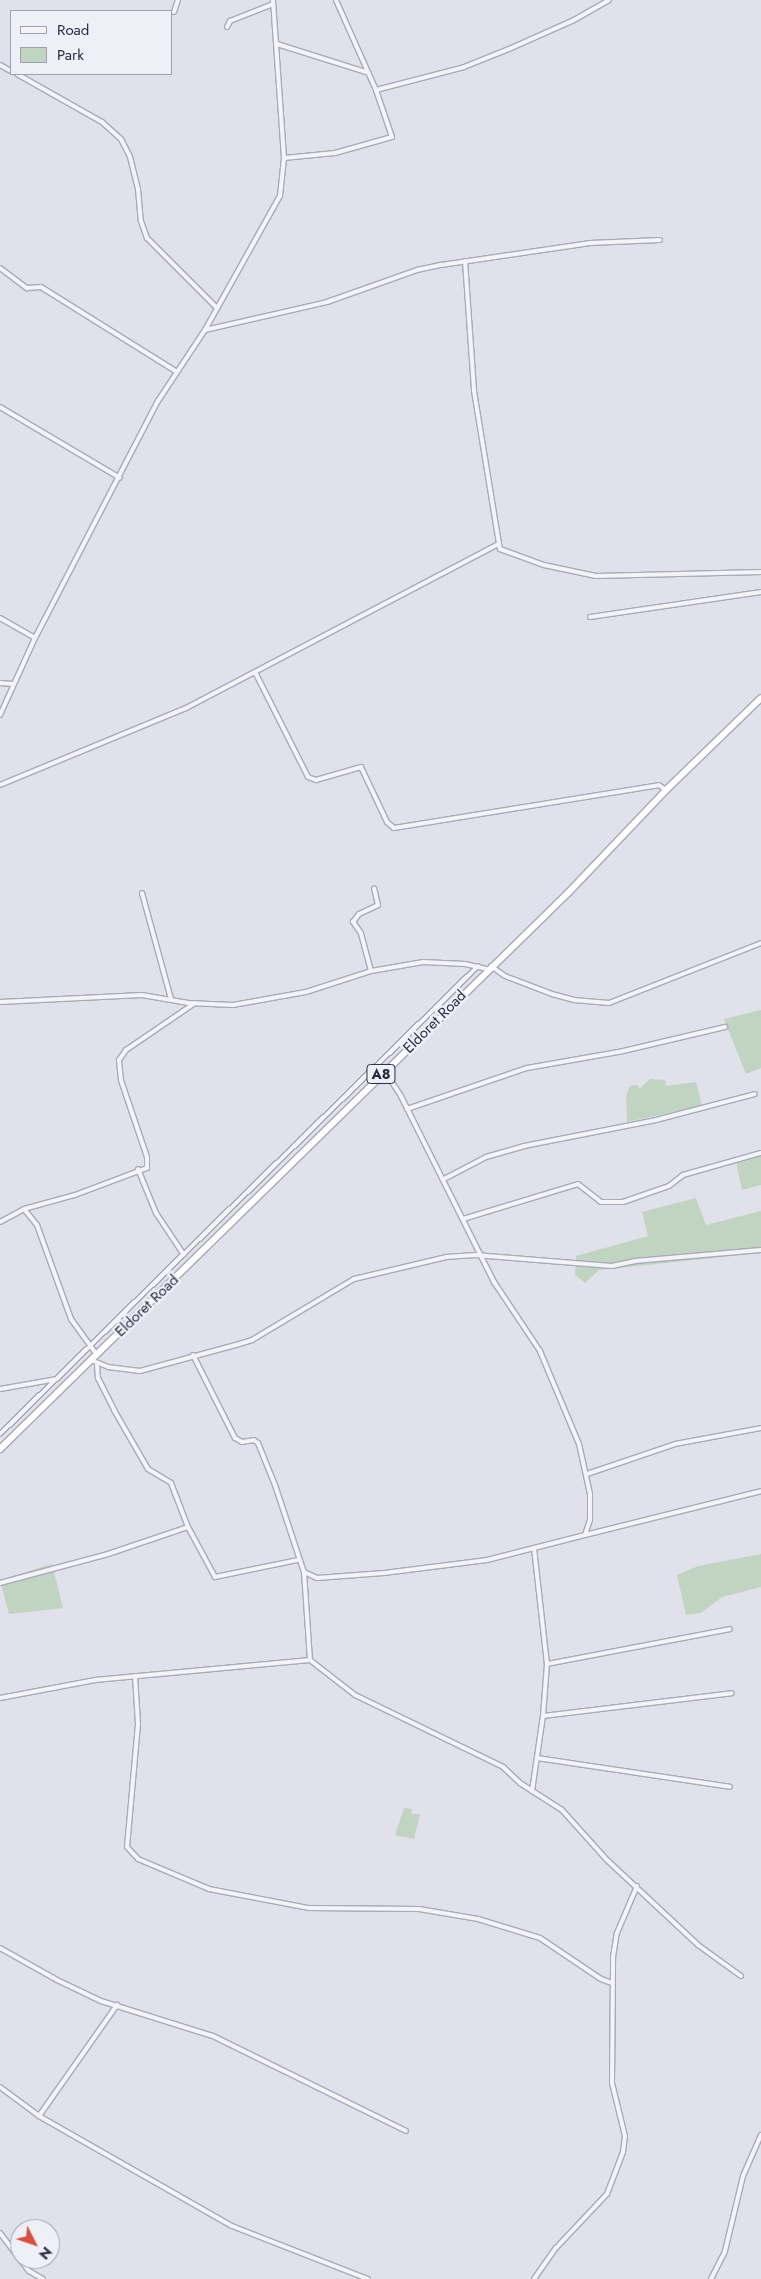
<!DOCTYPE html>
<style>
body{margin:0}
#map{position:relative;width:761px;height:2279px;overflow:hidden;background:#e0e1ea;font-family:Jost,sans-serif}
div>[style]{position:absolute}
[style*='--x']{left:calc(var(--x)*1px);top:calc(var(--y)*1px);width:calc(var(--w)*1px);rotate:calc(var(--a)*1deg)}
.green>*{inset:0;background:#c0d4c1}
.roads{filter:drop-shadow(1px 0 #a8aab8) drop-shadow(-1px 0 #a8aab8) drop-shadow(0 1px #a8aab8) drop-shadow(0 -1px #a8aab8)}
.minor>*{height:4px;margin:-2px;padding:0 2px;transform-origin:2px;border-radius:2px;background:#f3f3f8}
.trunk>*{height:6px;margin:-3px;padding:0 3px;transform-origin:3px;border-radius:3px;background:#fff}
span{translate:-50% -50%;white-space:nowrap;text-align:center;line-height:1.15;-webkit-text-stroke:4.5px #eff0f7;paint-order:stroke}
.shield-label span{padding:1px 4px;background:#eff0f7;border:1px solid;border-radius:4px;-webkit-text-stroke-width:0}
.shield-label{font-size:14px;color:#272a42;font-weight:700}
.street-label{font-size:15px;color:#272a42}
.legend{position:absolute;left:10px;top:10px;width:162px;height:65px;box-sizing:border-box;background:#eff0f7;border:1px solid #9fa1af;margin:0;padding:6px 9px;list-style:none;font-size:15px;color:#272a42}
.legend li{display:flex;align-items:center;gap:10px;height:25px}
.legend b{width:25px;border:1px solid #9fa1af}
.north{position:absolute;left:10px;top:2219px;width:50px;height:50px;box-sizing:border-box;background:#eff0f7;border:1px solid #9fa1af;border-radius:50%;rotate:131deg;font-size:14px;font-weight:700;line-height:20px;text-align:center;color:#272a42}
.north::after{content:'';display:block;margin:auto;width:18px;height:22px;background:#d6503d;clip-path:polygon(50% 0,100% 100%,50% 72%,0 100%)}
</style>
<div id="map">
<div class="green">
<i style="clip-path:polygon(761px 1010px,761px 1068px,746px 1074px,724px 1019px)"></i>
<i style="clip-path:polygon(650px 1079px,665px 1080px,666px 1086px,696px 1082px,702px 1106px,627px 1122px,626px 1096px,630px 1086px,638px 1085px,639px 1089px)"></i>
<i style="clip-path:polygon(761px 1155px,761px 1185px,742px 1190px,736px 1162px)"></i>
<i style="clip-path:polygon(696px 1198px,706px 1225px,761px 1211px,761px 1253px,599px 1270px,585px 1283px,575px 1275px,576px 1256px,648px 1236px,642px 1212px)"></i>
<i style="clip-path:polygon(761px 1554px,761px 1587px,722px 1597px,701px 1613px,686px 1615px,677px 1575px,698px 1566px)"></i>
<i style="clip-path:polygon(52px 1564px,63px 1608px,9px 1614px,0 1580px)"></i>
<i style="clip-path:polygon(404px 1808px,412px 1809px,411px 1814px,420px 1814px,414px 1839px,395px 1835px)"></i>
</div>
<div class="roads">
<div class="minor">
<i style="--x:174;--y:12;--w:13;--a:-72"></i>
<i style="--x:227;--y:27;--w:7;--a:-63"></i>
<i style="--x:230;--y:21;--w:46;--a:-21.6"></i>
<i style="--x:277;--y:44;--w:96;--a:17.5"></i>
<i style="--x:0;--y:65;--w:13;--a:29"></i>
<i style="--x:17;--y:74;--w:98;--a:29.5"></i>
<i style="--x:102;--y:122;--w:25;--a:42"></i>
<i style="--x:121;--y:139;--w:20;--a:63"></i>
<i style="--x:130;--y:157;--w:33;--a:76"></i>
<i style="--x:138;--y:189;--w:32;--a:85"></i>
<i style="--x:141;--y:221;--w:18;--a:71"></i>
<i style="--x:147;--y:238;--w:99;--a:45"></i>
<i style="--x:376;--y:90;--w:91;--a:-14.6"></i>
<i style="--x:464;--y:67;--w:48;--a:-21.8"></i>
<i style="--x:509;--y:49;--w:71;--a:-24"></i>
<i style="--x:574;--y:20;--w:40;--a:-29.7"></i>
<i style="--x:284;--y:158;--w:51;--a:-5.6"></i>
<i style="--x:335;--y:153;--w:59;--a:-15.7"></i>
<i style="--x:392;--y:137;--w:50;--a:-108.8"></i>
<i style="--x:376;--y:90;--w:98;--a:-114"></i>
<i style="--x:465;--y:261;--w:130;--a:86"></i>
<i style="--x:474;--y:391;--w:160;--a:80.7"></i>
<i style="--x:500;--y:549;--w:47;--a:20"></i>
<i style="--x:544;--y:565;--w:53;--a:11.9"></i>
<i style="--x:596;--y:576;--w:165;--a:-1.4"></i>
<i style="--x:0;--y:268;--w:34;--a:37"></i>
<i style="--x:27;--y:288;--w:14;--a:-4"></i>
<i style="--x:41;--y:287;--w:160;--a:32"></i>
<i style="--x:205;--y:330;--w:125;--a:-12.9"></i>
<i style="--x:327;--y:302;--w:96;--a:-19.6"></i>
<i style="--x:417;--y:270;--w:25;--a:-12"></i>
<i style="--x:441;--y:265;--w:151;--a:-8.4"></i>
<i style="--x:590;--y:243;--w:70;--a:-2.5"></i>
<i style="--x:0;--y:407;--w:139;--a:30.6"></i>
<i style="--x:590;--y:617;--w:173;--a:-8.3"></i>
<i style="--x:0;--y:618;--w:40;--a:29.7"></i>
<i style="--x:256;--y:674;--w:115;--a:63.2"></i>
<i style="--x:308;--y:777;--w:9;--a:21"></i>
<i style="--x:316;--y:780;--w:47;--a:-16.1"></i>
<i style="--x:361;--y:767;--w:61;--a:64.7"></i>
<i style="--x:387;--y:822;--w:9;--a:41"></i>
<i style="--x:394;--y:828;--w:268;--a:-9.2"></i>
<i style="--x:659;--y:785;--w:9;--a:36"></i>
<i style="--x:0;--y:683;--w:14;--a:4"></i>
<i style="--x:0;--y:715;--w:85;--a:-65.6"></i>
<i style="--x:35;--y:638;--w:267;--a:-62.6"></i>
<i style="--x:158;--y:401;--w:85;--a:-56.5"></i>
<i style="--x:205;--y:330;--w:154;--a:-60.8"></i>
<i style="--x:280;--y:196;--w:38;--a:-84"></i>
<i style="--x:284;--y:158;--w:158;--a:-94"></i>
<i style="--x:0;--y:785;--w:201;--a:-22.5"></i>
<i style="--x:186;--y:708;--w:352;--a:-27.7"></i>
<i style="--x:142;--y:893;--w:110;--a:74.7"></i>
<i style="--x:491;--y:966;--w:17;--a:36"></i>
<i style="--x:505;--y:976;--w:50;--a:21"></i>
<i style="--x:552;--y:994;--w:23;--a:15"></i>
<i style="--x:574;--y:1000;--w:35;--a:5"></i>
<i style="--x:609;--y:1003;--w:163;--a:-21.5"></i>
<i style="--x:371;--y:971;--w:39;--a:-105"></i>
<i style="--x:361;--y:933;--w:14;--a:-126"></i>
<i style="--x:353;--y:922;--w:10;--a:-53"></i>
<i style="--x:359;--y:914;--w:21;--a:-25"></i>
<i style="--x:378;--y:905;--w:17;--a:-103"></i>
<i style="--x:0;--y:1002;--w:142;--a:-2.8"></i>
<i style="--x:142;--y:995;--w:47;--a:9.9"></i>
<i style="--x:188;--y:1003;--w:45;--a:2.5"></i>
<i style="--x:233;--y:1005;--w:74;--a:-10.1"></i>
<i style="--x:306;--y:992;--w:68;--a:-17.9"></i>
<i style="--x:371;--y:971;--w:53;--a:-9.8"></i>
<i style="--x:423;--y:962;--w:42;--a:2.7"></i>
<i style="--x:465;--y:964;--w:23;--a:13"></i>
<i style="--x:407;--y:1109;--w:127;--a:-18.9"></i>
<i style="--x:527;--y:1068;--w:97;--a:-10"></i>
<i style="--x:623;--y:1051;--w:105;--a:-13.2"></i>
<i style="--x:138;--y:1169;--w:48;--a:67.8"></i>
<i style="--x:156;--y:1213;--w:50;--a:56.3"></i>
<i style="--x:444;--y:1179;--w:47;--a:-27.6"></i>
<i style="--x:486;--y:1157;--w:40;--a:-16"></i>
<i style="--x:524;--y:1146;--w:135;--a:-11.1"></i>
<i style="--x:656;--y:1120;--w:102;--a:-14.7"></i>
<i style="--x:24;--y:1209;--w:53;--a:-15.4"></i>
<i style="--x:75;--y:1195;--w:77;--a:-20.6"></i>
<i style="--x:147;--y:1168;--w:11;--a:-90"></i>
<i style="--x:147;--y:1157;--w:81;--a:-108.7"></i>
<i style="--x:121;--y:1080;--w:20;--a:-96"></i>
<i style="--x:119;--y:1060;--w:12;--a:-55"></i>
<i style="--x:126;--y:1050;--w:83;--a:-34.3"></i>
<i style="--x:463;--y:1219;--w:120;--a:-16.9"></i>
<i style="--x:578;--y:1184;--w:29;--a:38"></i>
<i style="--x:601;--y:1202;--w:22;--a:0"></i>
<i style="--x:623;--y:1202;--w:49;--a:-19.2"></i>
<i style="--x:669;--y:1186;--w:18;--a:-38"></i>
<i style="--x:683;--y:1175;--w:81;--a:-15.8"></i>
<i style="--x:0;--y:1222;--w:27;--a:-28"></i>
<i style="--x:24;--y:1209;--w:21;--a:51"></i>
<i style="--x:37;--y:1225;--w:100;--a:70.1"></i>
<i style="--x:71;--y:1319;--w:44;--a:54.2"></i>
<i style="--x:193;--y:1355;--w:93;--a:63.2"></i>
<i style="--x:235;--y:1438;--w:8;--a:30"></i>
<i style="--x:242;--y:1442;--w:12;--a:-9"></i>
<i style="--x:254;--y:1440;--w:5;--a:37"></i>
<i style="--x:258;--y:1443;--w:45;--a:68"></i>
<i style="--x:275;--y:1485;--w:92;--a:71.6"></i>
<i style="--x:304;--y:1572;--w:88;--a:86.1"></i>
<i style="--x:91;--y:1360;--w:18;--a:22"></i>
<i style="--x:108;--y:1367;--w:32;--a:7"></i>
<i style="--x:140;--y:1371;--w:99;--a:-15.2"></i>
<i style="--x:236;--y:1345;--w:17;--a:-17"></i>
<i style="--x:252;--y:1340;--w:119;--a:-30.9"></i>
<i style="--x:354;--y:1279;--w:95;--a:-13.4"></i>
<i style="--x:446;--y:1257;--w:29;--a:-4"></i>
<i style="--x:475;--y:1255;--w:137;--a:4.6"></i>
<i style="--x:612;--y:1266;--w:24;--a:-12"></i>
<i style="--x:635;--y:1261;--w:126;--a:-5"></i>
<i style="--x:97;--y:1365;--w:13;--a:86"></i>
<i style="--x:98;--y:1378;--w:36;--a:63"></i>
<i style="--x:114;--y:1410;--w:68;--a:60"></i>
<i style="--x:148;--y:1469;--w:27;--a:31"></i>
<i style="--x:171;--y:1483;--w:47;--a:68.9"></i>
<i style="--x:0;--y:1389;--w:58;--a:-10"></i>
<i style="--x:0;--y:1434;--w:669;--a:-44.39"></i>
<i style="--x:587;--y:1474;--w:93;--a:-18.8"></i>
<i style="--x:675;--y:1444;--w:87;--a:-10.5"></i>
<i style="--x:585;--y:1535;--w:181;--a:-14"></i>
<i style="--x:304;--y:1572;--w:14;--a:25"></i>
<i style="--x:317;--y:1578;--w:67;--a:-4.3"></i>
<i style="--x:384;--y:1573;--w:104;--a:-7.2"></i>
<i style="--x:487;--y:1560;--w:101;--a:-14.3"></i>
<i style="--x:585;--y:1535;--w:16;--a:-72"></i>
<i style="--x:590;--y:1520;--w:26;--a:-90"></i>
<i style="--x:590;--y:1494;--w:51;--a:-102.4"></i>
<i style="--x:579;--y:1444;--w:101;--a:-112.8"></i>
<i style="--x:540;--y:1351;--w:83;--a:-123.7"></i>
<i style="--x:494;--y:1282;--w:208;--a:-116.6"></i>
<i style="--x:401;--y:1096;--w:30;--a:-123"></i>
<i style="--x:0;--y:1583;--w:112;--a:-15"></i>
<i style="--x:108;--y:1554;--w:84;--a:-18.6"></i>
<i style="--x:188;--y:1527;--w:57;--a:61.6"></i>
<i style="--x:215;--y:1577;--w:85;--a:-11.6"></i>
<i style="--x:547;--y:1664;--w:186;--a:-10.8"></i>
<i style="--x:135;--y:1676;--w:48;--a:86.4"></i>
<i style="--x:138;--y:1724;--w:123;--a:95.1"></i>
<i style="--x:127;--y:1847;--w:16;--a:47"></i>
<i style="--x:138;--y:1859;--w:77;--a:22.9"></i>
<i style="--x:209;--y:1889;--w:102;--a:10.8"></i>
<i style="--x:309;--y:1908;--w:110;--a:0.5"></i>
<i style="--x:419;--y:1909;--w:60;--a:9.6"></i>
<i style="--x:478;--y:1919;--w:65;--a:17"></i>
<i style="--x:540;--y:1938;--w:73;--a:33.9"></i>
<i style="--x:601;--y:1979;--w:12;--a:20"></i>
<i style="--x:0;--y:1698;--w:97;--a:-10.7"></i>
<i style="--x:95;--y:1680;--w:216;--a:-5.3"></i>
<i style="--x:310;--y:1660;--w:57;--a:37.9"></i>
<i style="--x:355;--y:1695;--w:165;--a:25.9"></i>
<i style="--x:503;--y:1767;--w:23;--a:43"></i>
<i style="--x:520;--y:1783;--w:50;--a:32.7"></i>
<i style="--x:562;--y:1810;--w:67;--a:48"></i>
<i style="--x:607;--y:1860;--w:125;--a:43"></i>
<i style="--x:698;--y:1945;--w:53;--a:35.8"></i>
<i style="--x:543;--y:1716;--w:190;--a:-6.9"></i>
<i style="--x:537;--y:1758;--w:195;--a:8.5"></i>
<i style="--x:532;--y:1791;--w:76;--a:-81.7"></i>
<i style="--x:543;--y:1716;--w:52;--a:-85.6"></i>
<i style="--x:547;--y:1664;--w:116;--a:-96.4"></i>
<i style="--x:0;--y:1948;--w:65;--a:29.3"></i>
<i style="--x:57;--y:1980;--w:49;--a:25.5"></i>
<i style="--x:101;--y:2001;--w:117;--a:17.4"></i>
<i style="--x:213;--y:2036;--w:215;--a:26.2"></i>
<i style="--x:0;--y:2087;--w:49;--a:36.6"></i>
<i style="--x:39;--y:2116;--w:222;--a:29.7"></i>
<i style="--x:232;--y:2226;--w:146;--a:21.3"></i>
<i style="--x:39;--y:2116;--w:136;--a:-54.9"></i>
<i style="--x:0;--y:2233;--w:48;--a:52.7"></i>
<i style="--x:29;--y:2271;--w:16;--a:30"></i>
<i style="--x:534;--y:2279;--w:38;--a:-55"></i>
<i style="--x:556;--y:2248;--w:74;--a:-46.6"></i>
<i style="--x:607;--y:2194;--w:45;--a:-69.1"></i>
<i style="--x:623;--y:2152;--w:16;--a:-83"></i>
<i style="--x:625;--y:2136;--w:55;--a:-103.8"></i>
<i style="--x:612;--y:2083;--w:126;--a:-89.5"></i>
<i style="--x:613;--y:1957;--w:24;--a:-81"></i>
<i style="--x:617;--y:1933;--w:51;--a:-66.9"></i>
<i style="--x:711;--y:2279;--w:31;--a:-63"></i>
<i style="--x:725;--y:2251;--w:77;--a:-76.5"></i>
<i style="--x:743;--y:2176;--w:45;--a:-66.3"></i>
</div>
<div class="trunk">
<i style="--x:0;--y:1449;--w:796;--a:-44.39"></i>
<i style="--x:569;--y:892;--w:141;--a:-46.4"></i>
<i style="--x:666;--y:790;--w:132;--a:-44.1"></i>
</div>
</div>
<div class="shield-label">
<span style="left:381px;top:1074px">A8</span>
</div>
<div class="street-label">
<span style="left:435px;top:1022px;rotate:-45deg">Eldoret Road</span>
<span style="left:147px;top:1306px;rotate:-44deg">Eldoret Road</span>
</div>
<ul class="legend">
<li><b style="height:6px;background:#f3f3f8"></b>Road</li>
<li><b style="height:14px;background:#c0d4c1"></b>Park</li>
</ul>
<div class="north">N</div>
</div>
